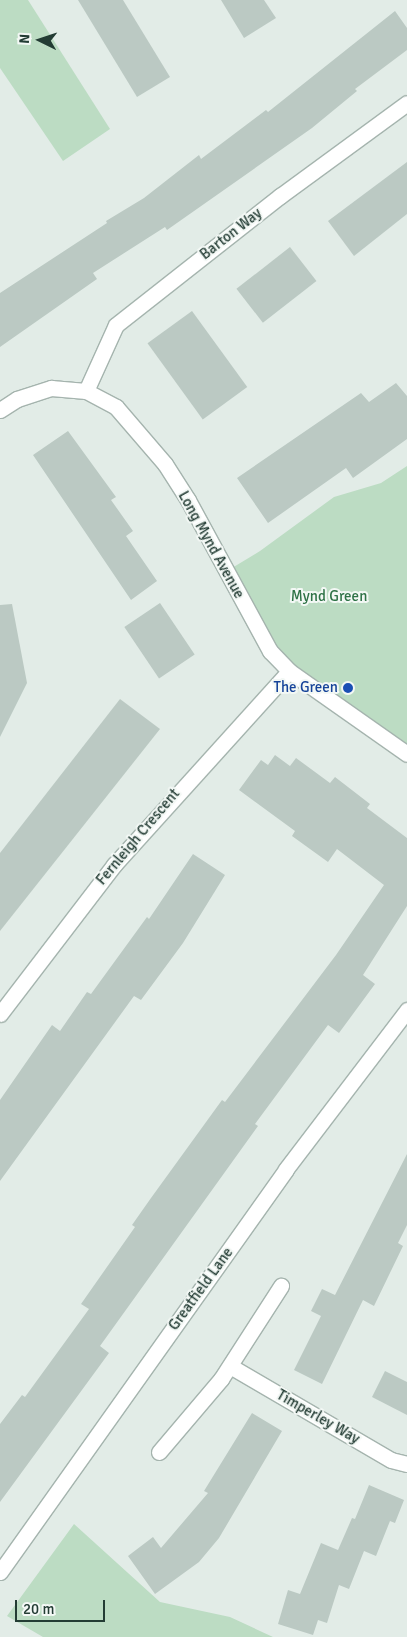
<!DOCTYPE html>
<style>
body{margin:0}
#map{position:relative;width:407px;height:1637px;overflow:hidden;background:#e2ece7;font-family:Signika,sans-serif}
div>[style]{position:absolute}
[style*='--x']{left:calc(var(--x)*1px);top:calc(var(--y)*1px);width:calc(var(--w)*1px);rotate:calc(var(--a)*1deg)}
.green>*{inset:0;background:#bcdcc3}
.building>*{inset:0;background:#bbc9c3;transform-origin:0 0}
.roads{filter:drop-shadow(1px 0 #a5b4ae) drop-shadow(-1px 0 #a5b4ae) drop-shadow(0 1px #a5b4ae) drop-shadow(0 -1px #a5b4ae)}
.street>*{height:15px;margin:-7.5px;padding:0 7.5px;transform-origin:7.5px;border-radius:7.5px;background:#fff}
.dots>*{width:14px;height:14px;translate:-50% -50%;box-sizing:border-box;border:2px solid #f3f8f5;border-radius:50%}
span{translate:-50% -50%;white-space:nowrap;text-align:center;line-height:1.15;-webkit-text-stroke:4px #f3f8f5;paint-order:stroke}
.street-label{font-size:15px;color:#233c34}
.park-label{font-size:15px;color:#2e7246}
.transit-label{font-size:15px;color:#164399}
.right{translate:-100% -50%;text-align:right}
.north{position:absolute;left:15px;top:15px;width:50px;height:50px;-webkit-text-stroke:4px #f3f8f5;paint-order:stroke;rotate:274deg;font-size:14px;font-weight:700;line-height:20px;text-align:center;color:#233c34}
.north::after{content:'';display:block;margin:auto;width:18px;height:22px;background:#233c34;clip-path:polygon(50% 0,100% 100%,50% 72%,0 100%)}
.scale{position:absolute;left:15px;top:1600px;width:90px;height:22px;box-sizing:border-box;border:2px solid #233c34;border-top:0;padding-left:6px;font-size:15px;line-height:18px;white-space:nowrap;color:#233c34;-webkit-text-stroke:4px #f3f8f5;paint-order:stroke}
</style>
<div id="map">
<div class="green">
<i style="clip-path:polygon(0 0,28px 0,110px 129px,63px 161px,0 68px)"></i>
<i style="clip-path:polygon(407px 466px,407px 754px,289px 671px,227px 571px,260px 551px,334px 497px,381px 483px)"></i>
<i style="clip-path:polygon(74px 1524px,160px 1602px,230px 1617px,273px 1637px,43px 1637px,7px 1616px)"></i>
</div>
<div class="building">
<i style="clip-path:polygon(78px 0,123px 0,170px 77px,137px 97px)"></i>
<i style="clip-path:polygon(221px 0,264px 0,276px 18px,244px 38px)"></i>
<i style="clip-path:polygon(395px 11px,407px 28px,407px 50px,355px 89px,357px 91px,312px 128px,167px 230px,165px 227px,93px 273px,97px 279px,0 347px,0 293px,107px 223px,106px 221px,144px 198px,199px 155px,201px 159px,266px 110px,268px 112px)"></i>
<i style="clip-path:polygon(407px 162px,407px 214px,354px 256px,328px 221px)"></i>
<i style="left:290px;top:247px;width:43px;height:68px;rotate:52deg"></i>
<i style="left:192px;top:311px;width:94px;height:55px;rotate:54deg"></i>
<i style="clip-path:polygon(396px 383px,407px 396px,407px 439px,353px 478px,346px 468px,268px 523px,237px 478px,361px 393px,369px 402px)"></i>
<i style="clip-path:polygon(68px 431px,116px 497px,111px 500px,133px 531px,126px 536px,157px 581px,131px 600px,33px 455px)"></i>
<i style="left:160px;top:603px;width:62px;height:43px;rotate:56deg"></i>
<i style="clip-path:polygon(12px 604px,27px 683px,0 737px,0 605px)"></i>
<i style="clip-path:polygon(120px 699px,160px 729px,0 931px,0 853px)"></i>
<i style="clip-path:polygon(275px 755px,290px 766px,296px 758px,330px 783px,335px 777px,370px 804px,367px 808px,407px 838px,407px 906px,363px 975px,375px 984px,339px 1033px,328px 1025px,255px 1124px,258px 1126px,100px 1346px,109px 1353px,0 1502px,0 1424px,22px 1395px,25px 1397px,89px 1309px,81px 1304px,135px 1227px,132px 1225px,151px 1198px,222px 1100px,225px 1102px,336px 955px,384px 885px,337px 849px,328px 862px,292px 836px,295px 831px,239px 790px,261px 760px,268px 765px)"></i>
<i style="clip-path:polygon(193px 854px,225px 875px,183px 943px,141px 1000px,134px 996px,0 1181px,0 1100px,52px 1025px,60px 1031px,87px 992px,91px 994px,147px 917px,149px 919px)"></i>
<i style="clip-path:polygon(407px 1154px,407px 1225px,398px 1243px,403px 1246px,374px 1306px,363px 1300px,322px 1384px,294px 1370px,321px 1316px,311px 1311px,322px 1289px,335px 1295px)"></i>
<i style="clip-path:polygon(385px 1371px,407px 1382px,407px 1415px,372px 1397px)"></i>
<i style="clip-path:polygon(252px 1413px,282px 1431px,219px 1538px,199px 1562px,155px 1594px,128px 1556px,153px 1537px,161px 1548px,208px 1493px,204px 1491px)"></i>
<i style="clip-path:polygon(369px 1485px,404px 1500px,395px 1523px,390px 1521px,376px 1556px,364px 1551px,349px 1589px,339px 1585px,327px 1623px,318px 1620px,313px 1635px,278px 1624px,288px 1590px,300px 1594px,321px 1543px,338px 1550px,352px 1518px,355px 1519px)"></i>
</div>
<div class="roads">
<div class="street">
<i style="--x:86;--y:391;--w:72;--a:-65.6"></i>
<i style="--x:116;--y:325;--w:209;--a:-38.2"></i>
<i style="--x:280;--y:196;--w:157;--a:-36.2"></i>
<i style="--x:0;--y:410;--w:20;--a:-33"></i>
<i style="--x:17;--y:399;--w:36;--a:-18"></i>
<i style="--x:51;--y:388;--w:35;--a:5"></i>
<i style="--x:86;--y:391;--w:34;--a:28"></i>
<i style="--x:116;--y:407;--w:75;--a:49.3"></i>
<i style="--x:165;--y:464;--w:43;--a:57.4"></i>
<i style="--x:188;--y:500;--w:172;--a:61.5"></i>
<i style="--x:270;--y:651;--w:28;--a:46"></i>
<i style="--x:289;--y:671;--w:144;--a:35.1"></i>
<i style="--x:0;--y:1014;--w:188;--a:-52.6"></i>
<i style="--x:114;--y:865;--w:261;--a:-47.9"></i>
<i style="--x:230;--y:1366;--w:186;--a:30.3"></i>
<i style="--x:391;--y:1460;--w:16;--a:14"></i>
<i style="--x:159;--y:1452;--w:96;--a:-49.7"></i>
<i style="--x:221;--y:1379;--w:111;--a:-57.2"></i>
<i style="--x:0;--y:1572;--w:494;--a:-54.6"></i>
<i style="--x:286;--y:1169;--w:200;--a:-52.7"></i>
</div>
</div>
<div class="dots">
<i style="left:348px;top:688px;background:#1a4fb4"></i>
</div>
<div class="street-label">
<span style="left:231px;top:234px;rotate:-38deg">Barton Way</span>
<span style="left:211px;top:545px;rotate:61deg">Long Mynd Avenue</span>
<span style="left:138px;top:837px;rotate:-50deg">Fernleigh Crescent</span>
<span style="left:201px;top:1289px;rotate:-54deg">Greatfield Lane</span>
<span style="left:318px;top:1417px;rotate:30deg">Timperley Way</span>
</div>
<div class="park-label">
<span style="left:329px;top:597px">Mynd Green</span>
</div>
<div class="transit-label">
<span class="right" style="left:338px;top:688px">The Green</span>
</div>
<div class="north">N</div>
<div class="scale">20 m</div>
</div>
